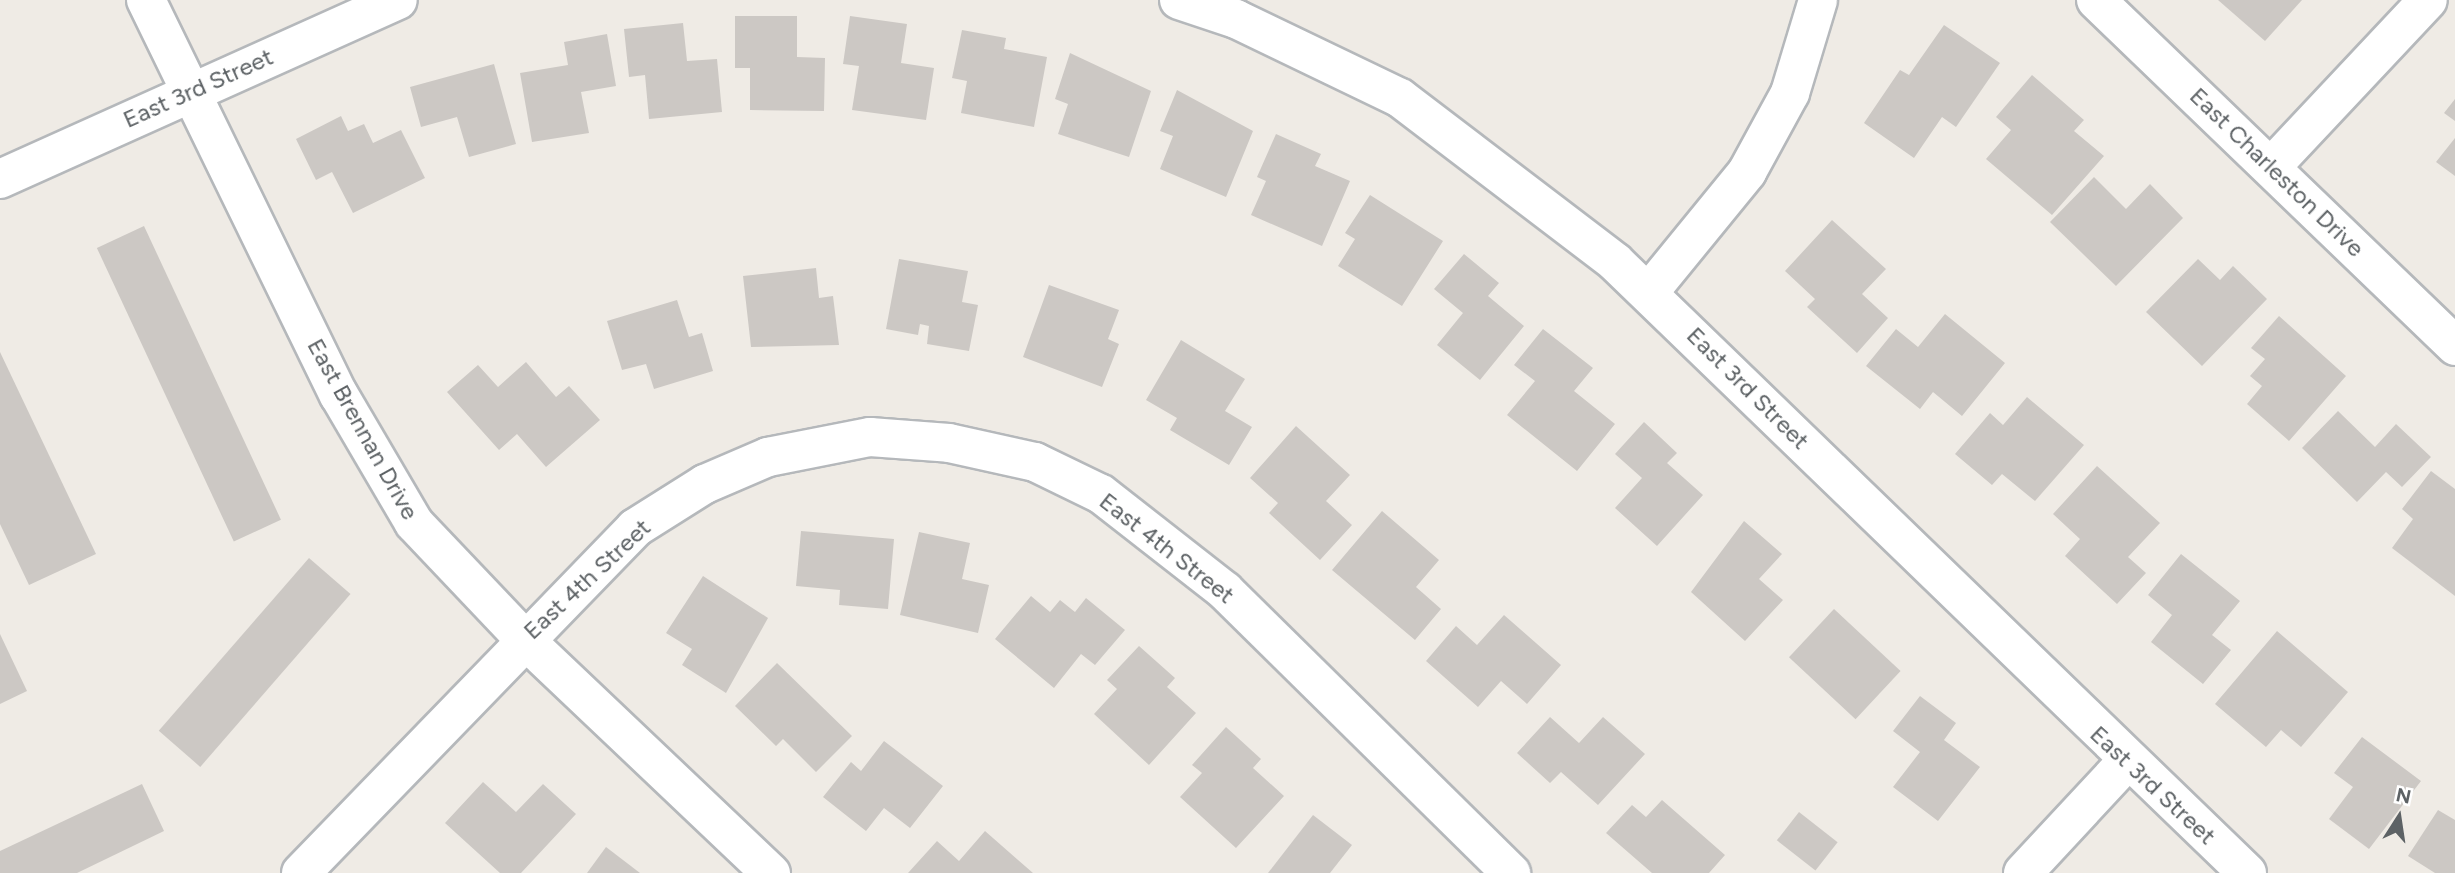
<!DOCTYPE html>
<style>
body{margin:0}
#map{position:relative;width:2455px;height:873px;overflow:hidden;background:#efebe5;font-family:Figtree,sans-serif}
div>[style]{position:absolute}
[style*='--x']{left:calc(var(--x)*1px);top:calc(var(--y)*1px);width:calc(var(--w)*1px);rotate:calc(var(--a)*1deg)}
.building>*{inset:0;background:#ccc8c4;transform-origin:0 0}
.roads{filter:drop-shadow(2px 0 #b5b8bb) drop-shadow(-2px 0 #b5b8bb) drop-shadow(0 2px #b5b8bb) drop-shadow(0 -2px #b5b8bb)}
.minor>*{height:38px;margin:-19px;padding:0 19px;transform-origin:19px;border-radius:19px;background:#fff}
span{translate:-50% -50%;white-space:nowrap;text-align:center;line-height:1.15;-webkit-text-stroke:6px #fff;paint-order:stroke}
.street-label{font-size:24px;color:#5d6265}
.north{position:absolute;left:2364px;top:782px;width:70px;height:70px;-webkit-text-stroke:5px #fff;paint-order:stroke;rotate:12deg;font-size:19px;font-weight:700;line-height:28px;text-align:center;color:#5d6265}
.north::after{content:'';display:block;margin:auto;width:24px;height:32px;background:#5d6265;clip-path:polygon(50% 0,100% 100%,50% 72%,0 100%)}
</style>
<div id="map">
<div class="building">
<i style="clip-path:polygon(2218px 0,2302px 0,2265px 41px)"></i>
<i style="clip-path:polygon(735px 16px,797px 16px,797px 57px,825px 58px,824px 111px,750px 110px,750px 68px,735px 68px)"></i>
<i style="clip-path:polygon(850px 16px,907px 24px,901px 63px,934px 68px,926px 120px,852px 110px,859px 66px,843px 64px)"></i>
<i style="clip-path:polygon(683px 23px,687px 61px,717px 59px,722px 112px,649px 119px,645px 75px,629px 77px,624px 29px)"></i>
<i style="clip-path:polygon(1944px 25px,2000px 63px,1956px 127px,1942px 117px,1914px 158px,1864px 123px,1900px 70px,1909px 75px)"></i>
<i style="clip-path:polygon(962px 30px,1006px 38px,1004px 49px,1047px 57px,1034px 127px,961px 113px,967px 81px,952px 78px)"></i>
<i style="clip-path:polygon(607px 34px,616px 86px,581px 92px,589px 133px,532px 142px,520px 73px,568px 65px,564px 42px)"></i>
<i style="clip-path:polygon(1070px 53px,1151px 91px,1129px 157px,1058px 134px,1068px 104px,1055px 99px)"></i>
<i style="clip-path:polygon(494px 64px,516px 144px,469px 157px,457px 117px,421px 127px,410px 87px)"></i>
<i style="clip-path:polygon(2032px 75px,2084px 120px,2074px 131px,2104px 156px,2052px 215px,1986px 159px,2011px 130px,1996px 117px)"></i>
<i style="clip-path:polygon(1177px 90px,1253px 131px,1226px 197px,1160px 169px,1173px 136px,1160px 131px)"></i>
<i style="clip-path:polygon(2455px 99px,2455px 121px,2444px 113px)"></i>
<i style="clip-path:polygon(341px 116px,348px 131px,364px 124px,373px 143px,401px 130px,425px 178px,353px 213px,332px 172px,316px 180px,296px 139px)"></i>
<i style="clip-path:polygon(1276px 134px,1321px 154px,1315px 166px,1350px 181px,1322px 246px,1251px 215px,1266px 181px,1257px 177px)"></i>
<i style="clip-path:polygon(2455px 138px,2455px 176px,2436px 162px)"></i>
<i style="clip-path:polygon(2094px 177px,2126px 209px,2150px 184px,2183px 218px,2116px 286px,2050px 222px)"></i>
<i style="clip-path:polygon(1370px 195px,1443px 241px,1402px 306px,1338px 266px,1355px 239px,1345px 233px)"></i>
<i style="clip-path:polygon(1832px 220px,1886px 269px,1862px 294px,1888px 318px,1857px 353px,1807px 307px,1815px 299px,1785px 271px)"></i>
<i style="left:144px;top:226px;width:324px;height:52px;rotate:65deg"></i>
<i style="clip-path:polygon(1464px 254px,1499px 283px,1488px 296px,1524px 326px,1480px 380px,1437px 345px,1463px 313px,1434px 289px)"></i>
<i style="clip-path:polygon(899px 259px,968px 271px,962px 302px,978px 305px,969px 351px,927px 344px,929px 326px,920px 324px,918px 335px,886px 329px)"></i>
<i style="clip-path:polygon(2198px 259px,2220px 280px,2233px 266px,2267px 299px,2202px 366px,2146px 312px)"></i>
<i style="clip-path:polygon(816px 268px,819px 298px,833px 296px,839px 345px,751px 347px,743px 276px)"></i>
<i style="clip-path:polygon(1049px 285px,1119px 310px,1108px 339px,1119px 344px,1102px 387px,1023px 357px)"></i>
<i style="clip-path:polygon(677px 300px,689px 337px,702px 333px,713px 371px,654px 389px,646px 364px,622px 370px,607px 321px)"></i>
<i style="clip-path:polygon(1945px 314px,2005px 363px,1962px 416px,1933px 392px,1920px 409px,1866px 366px,1896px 329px,1918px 347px)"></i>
<i style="clip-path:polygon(2279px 316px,2346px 376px,2289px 441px,2247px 404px,2262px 386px,2250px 376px,2265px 359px,2251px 348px)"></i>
<i style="clip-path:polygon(1543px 329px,1593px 368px,1574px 391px,1615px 424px,1577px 471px,1507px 415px,1535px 381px,1514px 365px)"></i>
<i style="clip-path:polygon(1181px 340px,1245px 379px,1225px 411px,1252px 427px,1229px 465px,1170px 430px,1177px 418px,1146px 400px)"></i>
<i style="clip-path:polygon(0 352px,96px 554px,29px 585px,0 524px)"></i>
<i style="clip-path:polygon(526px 362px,556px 397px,569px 386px,600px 420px,546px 467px,517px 434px,499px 450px,447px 392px,478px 365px,498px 387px)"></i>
<i style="clip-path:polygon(2027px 397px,2084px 445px,2035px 501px,2002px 474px,1992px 485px,1955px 454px,1990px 413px,2003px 425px)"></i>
<i style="clip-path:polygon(2338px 411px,2375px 447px,2396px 424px,2431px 457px,2402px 487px,2386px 472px,2357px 502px,2302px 448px)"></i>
<i style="clip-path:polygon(1644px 422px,1677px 453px,1667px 463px,1703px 495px,1657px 546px,1615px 508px,1642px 478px,1615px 454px)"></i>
<i style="clip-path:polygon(1296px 426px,1350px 475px,1326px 501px,1352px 525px,1320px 560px,1269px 513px,1278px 503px,1250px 478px)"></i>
<i style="clip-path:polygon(2097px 466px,2160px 523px,2128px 557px,2146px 573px,2117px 604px,2065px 556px,2080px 539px,2053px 514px)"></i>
<i style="clip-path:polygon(2431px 471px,2455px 489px,2455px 596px,2392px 548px,2413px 519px,2402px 509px)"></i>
<i style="clip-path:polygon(1382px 511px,1439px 560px,1416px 587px,1441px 609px,1415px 640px,1332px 570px)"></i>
<i style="clip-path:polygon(1744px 521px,1782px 554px,1759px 579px,1783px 600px,1745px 641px,1691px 592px)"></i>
<i style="clip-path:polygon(801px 531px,894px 539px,888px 609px,839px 605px,840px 590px,796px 586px)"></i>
<i style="clip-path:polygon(919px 532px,970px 543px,962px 579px,989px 585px,978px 633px,900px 615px)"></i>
<i style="clip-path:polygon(2181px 554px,2240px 601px,2212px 635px,2231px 650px,2203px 684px,2151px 642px,2172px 615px,2148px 595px)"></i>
<i style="left:309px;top:558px;width:55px;height:229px;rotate:41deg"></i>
<i style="clip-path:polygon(703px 576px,768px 618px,726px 693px,682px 665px,692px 649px,666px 633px)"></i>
<i style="clip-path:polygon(1031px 596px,1050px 612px,1060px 600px,1075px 612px,1086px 598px,1125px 630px,1095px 665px,1081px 654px,1054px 688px,995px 639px)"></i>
<i style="left:1834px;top:609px;width:91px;height:66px;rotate:43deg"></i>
<i style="clip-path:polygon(1504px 615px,1561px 665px,1527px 704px,1501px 681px,1478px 707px,1426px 661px,1456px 626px,1477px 645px)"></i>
<i style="clip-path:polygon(2277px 631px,2348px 692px,2301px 747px,2281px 730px,2266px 747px,2215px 704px)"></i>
<i style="clip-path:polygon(0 634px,27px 691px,0 704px)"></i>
<i style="clip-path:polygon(1139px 646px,1175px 678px,1167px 687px,1196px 713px,1149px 765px,1094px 714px,1117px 689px,1107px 680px)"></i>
<i style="clip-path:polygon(777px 663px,852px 736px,816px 772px,783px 739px,776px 746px,735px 706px)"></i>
<i style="clip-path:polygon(1920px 696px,1956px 723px,1944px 740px,1980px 767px,1938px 821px,1893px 787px,1920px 752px,1893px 731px)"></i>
<i style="clip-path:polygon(1550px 717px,1579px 743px,1603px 717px,1645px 754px,1598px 805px,1561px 772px,1550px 783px,1517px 753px)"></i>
<i style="clip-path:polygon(1226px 727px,1261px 759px,1253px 768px,1284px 796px,1236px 848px,1180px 797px,1202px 773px,1192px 765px)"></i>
<i style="clip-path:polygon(2362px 737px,2421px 781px,2369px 849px,2329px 819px,2353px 787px,2334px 773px)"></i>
<i style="clip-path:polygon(884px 741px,943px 786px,910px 828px,884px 808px,866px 831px,823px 797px,851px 762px,861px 771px)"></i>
<i style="clip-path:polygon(483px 782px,516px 812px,543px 784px,576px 814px,521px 873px,500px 873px,445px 823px)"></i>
<i style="clip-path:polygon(142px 784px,164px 831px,77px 873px,0 873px,0 851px)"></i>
<i style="clip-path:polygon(1662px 800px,1725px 855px,1709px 873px,1652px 873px,1606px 833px,1632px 805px,1646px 817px)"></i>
<i style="clip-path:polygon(2438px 810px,2455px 820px,2455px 873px,2435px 873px,2408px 856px)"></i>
<i style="left:1799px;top:812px;width:49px;height:36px;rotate:38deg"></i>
<i style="clip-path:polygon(1313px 815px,1352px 845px,1330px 873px,1268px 873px)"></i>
<i style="clip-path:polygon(985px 831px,1033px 873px,908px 873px,937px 841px,959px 861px)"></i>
<i style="clip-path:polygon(606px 847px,640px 873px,587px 873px)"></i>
</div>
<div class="roads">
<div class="minor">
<i style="--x:146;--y:0;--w:440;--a:64"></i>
<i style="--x:339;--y:395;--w:148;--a:59.6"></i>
<i style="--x:414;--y:523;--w:158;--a:46.5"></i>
<i style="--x:523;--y:638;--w:342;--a:43.5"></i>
<i style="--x:1179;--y:0;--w:60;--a:18.4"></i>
<i style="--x:1236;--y:19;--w:182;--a:25.7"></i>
<i style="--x:1400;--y:98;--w:270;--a:37.3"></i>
<i style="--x:1615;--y:262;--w:879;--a:44.03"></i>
<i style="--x:2096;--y:0;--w:499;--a:43.9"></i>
<i style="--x:2273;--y:165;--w:226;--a:-46.8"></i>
<i style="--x:0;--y:179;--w:436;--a:-24.2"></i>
<i style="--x:1650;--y:291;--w:154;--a:-50.8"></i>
<i style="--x:1747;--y:172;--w:90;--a:-61.4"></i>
<i style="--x:1790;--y:93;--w:97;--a:-73.2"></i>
<i style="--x:301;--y:873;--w:480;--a:-45.9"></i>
<i style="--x:635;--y:528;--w:83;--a:-32.2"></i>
<i style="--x:705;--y:484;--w:69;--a:-23.2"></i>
<i style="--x:768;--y:457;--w:104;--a:-11.1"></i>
<i style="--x:870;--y:437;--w:79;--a:4.3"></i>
<i style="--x:949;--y:443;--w:88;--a:12.5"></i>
<i style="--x:1035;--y:462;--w:73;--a:25.9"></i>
<i style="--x:1101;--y:494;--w:157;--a:38"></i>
<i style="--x:1225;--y:591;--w:402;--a:44.6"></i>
<i style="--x:2023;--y:873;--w:151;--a:-47.1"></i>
</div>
</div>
<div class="street-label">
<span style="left:198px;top:88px;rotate:-24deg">East 3rd Street</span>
<span style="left:2277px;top:172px;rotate:44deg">East Charleston Drive</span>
<span style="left:1748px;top:388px;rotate:45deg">East 3rd Street</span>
<span style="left:363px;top:429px;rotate:61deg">East Brennan Drive</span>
<span style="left:1167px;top:548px;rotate:38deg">East 4th Street</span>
<span style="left:587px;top:579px;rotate:-43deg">East 4th Street</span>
<span style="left:2153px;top:785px;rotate:43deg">East 3rd Street</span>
</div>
<div class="north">N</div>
</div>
